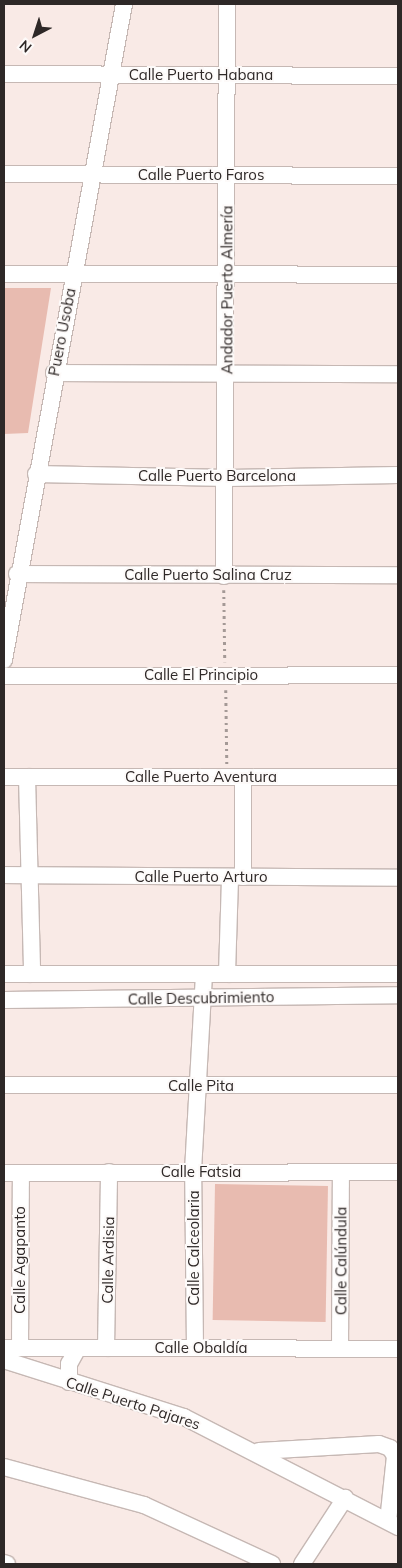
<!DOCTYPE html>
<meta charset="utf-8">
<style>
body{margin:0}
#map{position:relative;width:402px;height:1568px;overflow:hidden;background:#f9eae6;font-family:Mulish,sans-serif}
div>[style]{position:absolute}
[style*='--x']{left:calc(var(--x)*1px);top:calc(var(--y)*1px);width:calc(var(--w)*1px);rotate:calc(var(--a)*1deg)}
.green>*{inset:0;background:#e8bbb0;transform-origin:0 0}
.path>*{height:2.5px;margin-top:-1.25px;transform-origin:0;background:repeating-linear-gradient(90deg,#a49996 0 2.5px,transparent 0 6.5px)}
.roads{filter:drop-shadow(1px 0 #c6b8b4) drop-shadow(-1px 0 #c6b8b4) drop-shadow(0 1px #c6b8b4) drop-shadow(0 -1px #c6b8b4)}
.minor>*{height:16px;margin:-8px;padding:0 8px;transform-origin:8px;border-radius:8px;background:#fff}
span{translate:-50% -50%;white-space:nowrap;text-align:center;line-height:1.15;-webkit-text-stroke:4px #fdfaf9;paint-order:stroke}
.street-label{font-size:15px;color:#2e2827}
.frame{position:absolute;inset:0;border:5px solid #2e2827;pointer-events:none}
.north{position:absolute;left:10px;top:10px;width:50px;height:50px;-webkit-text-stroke:4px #fdfaf9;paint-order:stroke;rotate:220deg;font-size:14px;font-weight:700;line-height:20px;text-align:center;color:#2e2827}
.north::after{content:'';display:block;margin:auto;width:18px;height:22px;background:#2e2827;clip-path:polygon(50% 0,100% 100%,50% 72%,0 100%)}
</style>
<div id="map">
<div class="green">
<i style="clip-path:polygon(4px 288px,51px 288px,28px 433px,4px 434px)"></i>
<i style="left:215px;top:1184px;width:113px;height:136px;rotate:1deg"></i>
</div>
<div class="path">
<i style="--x:224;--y:590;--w:72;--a:89.2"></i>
<i style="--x:226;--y:690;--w:74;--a:89.2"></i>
</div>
<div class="roads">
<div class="minor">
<i style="--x:4;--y:74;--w:394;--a:0.3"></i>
<i style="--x:4;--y:174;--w:394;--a:0.3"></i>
<i style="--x:4;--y:274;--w:394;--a:0.1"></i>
<i style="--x:54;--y:373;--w:344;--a:0.2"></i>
<i style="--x:36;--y:474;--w:192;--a:1.2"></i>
<i style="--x:228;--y:478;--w:170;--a:-1"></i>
<i style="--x:17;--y:574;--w:381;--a:0.2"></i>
<i style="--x:224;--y:576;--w:572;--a:-89.7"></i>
<i style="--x:4;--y:660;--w:667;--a:-79.63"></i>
<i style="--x:4;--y:676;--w:394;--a:-0.1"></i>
<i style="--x:4;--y:777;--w:394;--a:0"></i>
<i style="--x:27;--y:777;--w:197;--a:88.5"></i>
<i style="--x:243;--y:777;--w:100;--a:90"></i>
<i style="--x:4;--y:875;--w:394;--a:0.4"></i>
<i style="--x:4;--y:974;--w:394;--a:0"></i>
<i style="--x:227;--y:974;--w:97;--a:-88.2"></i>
<i style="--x:4;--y:1000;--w:394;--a:-0.7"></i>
<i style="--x:4;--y:1085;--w:394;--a:0"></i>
<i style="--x:4;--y:1173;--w:394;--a:-0.1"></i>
<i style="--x:4;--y:1348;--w:394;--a:0.1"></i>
<i style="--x:20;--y:1348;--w:175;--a:-89.7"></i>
<i style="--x:106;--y:1348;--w:176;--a:-89"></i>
<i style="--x:195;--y:1348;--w:177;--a:-90.6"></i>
<i style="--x:193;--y:1171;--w:197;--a:-86.8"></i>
<i style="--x:340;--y:1349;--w:176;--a:-89.7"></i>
<i style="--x:4;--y:1360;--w:189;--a:17.6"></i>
<i style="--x:184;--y:1417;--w:241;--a:27.2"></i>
<i style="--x:69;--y:1382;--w:18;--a:-90"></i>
<i style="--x:69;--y:1364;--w:18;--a:-61"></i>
<i style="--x:259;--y:1451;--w:120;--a:-3.3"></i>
<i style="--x:379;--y:1444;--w:12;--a:20"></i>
<i style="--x:390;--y:1448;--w:9;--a:58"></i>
<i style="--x:395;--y:1456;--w:65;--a:96.1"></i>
<i style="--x:4;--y:1467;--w:145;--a:15.2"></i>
<i style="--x:144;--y:1505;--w:141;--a:24.7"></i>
<i style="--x:4;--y:1563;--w:3;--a:18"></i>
<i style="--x:302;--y:1564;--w:79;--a:-56.9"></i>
</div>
</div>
<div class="street-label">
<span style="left:201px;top:75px">Calle Puerto Habana</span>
<span style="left:201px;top:175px">Calle Puerto Faros</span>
<span style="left:227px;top:290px;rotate:-90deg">Andador Puerto Almería</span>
<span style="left:62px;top:332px;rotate:-79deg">Puero Usoba</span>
<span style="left:217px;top:476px">Calle Puerto Barcelona</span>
<span style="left:208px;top:575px">Calle Puerto Salina Cruz</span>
<span style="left:201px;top:675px">Calle El Principio</span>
<span style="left:201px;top:777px">Calle Puerto Aventura</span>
<span style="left:201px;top:877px">Calle Puerto Arturo</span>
<span style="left:201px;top:998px;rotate:-1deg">Calle Descubrimiento</span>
<span style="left:201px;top:1086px">Calle Pita</span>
<span style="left:201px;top:1172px">Calle Fatsia</span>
<span style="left:194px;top:1248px;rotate:-90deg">Calle Calceolaria</span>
<span style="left:20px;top:1260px;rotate:-90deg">Calle Agapanto</span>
<span style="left:108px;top:1260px;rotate:-89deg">Calle Ardisia</span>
<span style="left:341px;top:1261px;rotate:-90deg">Calle Calúndula</span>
<span style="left:201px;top:1348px">Calle Obaldía</span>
<span style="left:133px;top:1403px;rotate:18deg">Calle Puerto Pajares</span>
</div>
<div class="frame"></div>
<div class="north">N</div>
</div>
